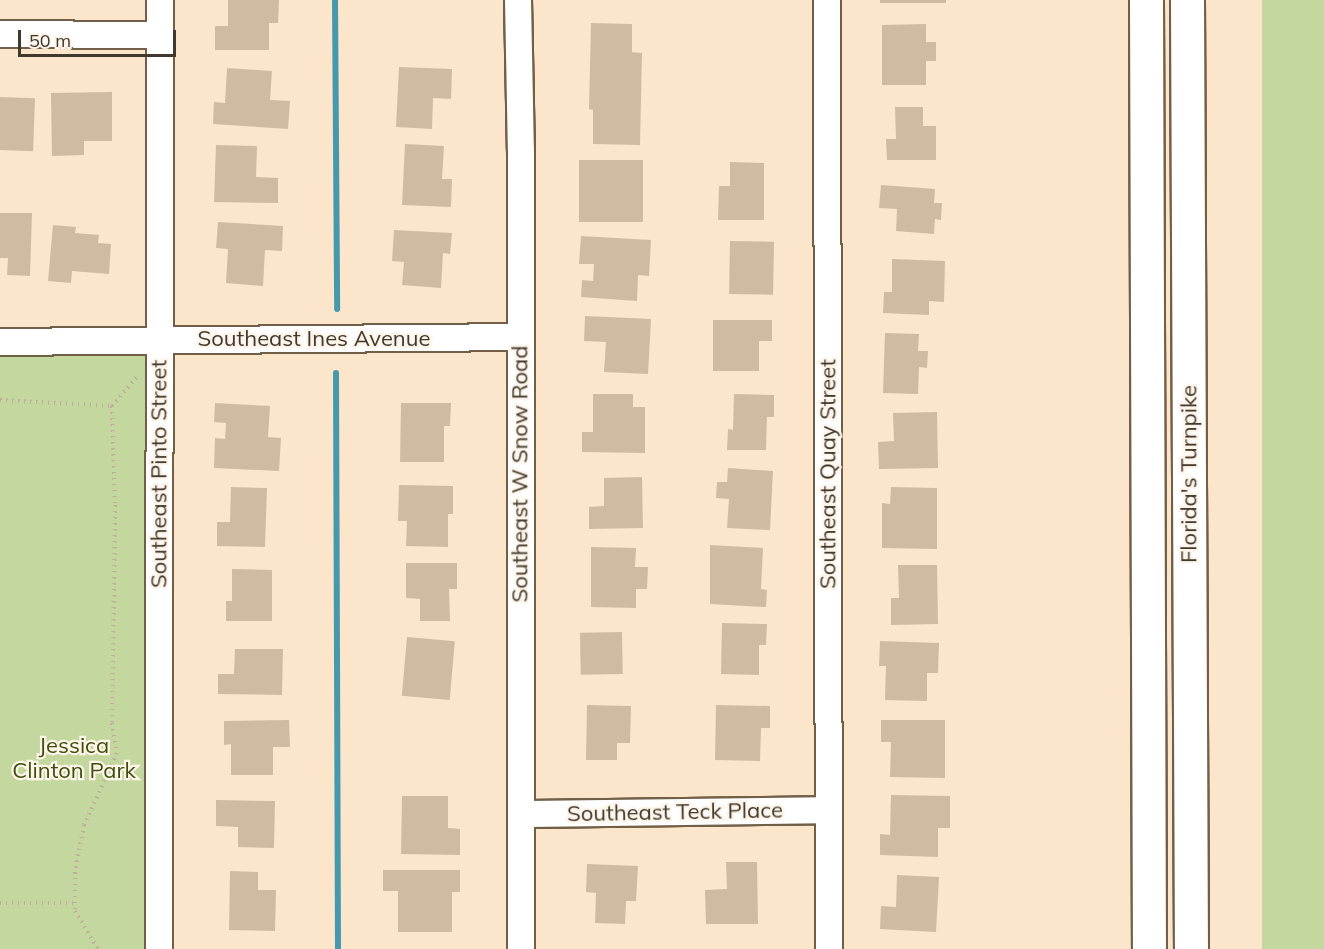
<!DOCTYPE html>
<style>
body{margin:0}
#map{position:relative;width:1324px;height:949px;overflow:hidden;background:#fbe5cb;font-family:Mulish,sans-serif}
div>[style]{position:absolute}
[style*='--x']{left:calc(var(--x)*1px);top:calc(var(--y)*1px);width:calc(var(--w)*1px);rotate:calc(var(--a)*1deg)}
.green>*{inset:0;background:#c4d79e;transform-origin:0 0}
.stream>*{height:6px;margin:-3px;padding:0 3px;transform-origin:3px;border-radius:3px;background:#4699ac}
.building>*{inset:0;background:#d0bba1;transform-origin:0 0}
.path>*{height:4px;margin-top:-2px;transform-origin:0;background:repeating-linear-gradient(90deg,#bfae99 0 1.5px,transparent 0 6px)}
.roads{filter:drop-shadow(2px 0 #725f48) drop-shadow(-2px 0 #725f48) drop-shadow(0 2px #725f48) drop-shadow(0 -2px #725f48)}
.minor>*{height:26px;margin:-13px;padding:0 13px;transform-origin:13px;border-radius:13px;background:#fff}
.highway>*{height:33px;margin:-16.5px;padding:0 16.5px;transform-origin:16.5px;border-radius:16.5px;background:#fff}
span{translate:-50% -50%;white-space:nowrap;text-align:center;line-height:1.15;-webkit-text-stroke:4.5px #fdf4ea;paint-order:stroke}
.street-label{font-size:22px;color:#41382e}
.park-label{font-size:22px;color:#40500c}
.scale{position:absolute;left:18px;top:30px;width:158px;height:27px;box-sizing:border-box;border:3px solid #41382e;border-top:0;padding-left:8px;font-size:18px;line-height:21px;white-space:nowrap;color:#41382e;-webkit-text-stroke:4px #fdf4ea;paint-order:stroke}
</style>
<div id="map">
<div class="green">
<i style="left:1262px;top:0;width:62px;height:949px"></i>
<i style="left:149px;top:351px;width:598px;height:149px;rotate:90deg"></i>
</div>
<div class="stream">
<i style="--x:335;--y:0;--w:309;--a:89.6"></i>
<i style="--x:336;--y:373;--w:576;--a:89.8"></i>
</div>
<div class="building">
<i style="clip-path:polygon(228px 0,279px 0,278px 23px,269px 23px,269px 50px,215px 50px,215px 26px,228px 26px)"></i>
<i style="left:880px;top:0;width:66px;height:3px"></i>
<i style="clip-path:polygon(591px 23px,632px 24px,632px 52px,642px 53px,640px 145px,593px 144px,593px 110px,589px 109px)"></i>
<i style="clip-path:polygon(926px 24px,926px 42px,936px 42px,936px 61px,926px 61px,926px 85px,882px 85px,882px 25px)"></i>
<i style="clip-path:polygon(399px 67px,452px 69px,451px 99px,433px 98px,432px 129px,396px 127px)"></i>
<i style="clip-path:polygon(227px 68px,272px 71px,270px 100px,290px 101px,288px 129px,213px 124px,214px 102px,225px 103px)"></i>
<i style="clip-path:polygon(112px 92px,112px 141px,84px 141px,84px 155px,52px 156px,51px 93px)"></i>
<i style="left:0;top:97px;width:35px;height:53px;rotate:2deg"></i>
<i style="clip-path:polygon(895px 107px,923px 107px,923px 126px,936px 126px,936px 160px,887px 160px,886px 139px,896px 139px)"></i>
<i style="clip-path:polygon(405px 144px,444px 146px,442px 179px,452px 179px,451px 207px,402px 205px)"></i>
<i style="clip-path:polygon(216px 145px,257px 146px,256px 177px,278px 178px,278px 203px,214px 202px)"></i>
<i style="left:579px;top:160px;width:64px;height:62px"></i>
<i style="clip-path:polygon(730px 162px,764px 163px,764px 220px,718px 220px,719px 186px,730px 186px)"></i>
<i style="clip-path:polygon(881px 185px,935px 189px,934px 203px,942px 203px,941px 220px,935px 219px,934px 234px,896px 231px,897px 209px,879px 208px)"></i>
<i style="clip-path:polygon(0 213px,32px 213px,30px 276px,7px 275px,8px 258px,0 258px)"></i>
<i style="clip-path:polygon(218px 222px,283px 226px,282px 251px,265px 250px,263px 286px,226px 283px,228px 249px,216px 248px)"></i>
<i style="clip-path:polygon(53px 225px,76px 227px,75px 233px,99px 235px,98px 243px,111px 244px,109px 274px,72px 271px,71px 283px,48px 281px)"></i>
<i style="clip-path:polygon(394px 230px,452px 233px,450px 254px,443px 253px,441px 288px,402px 285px,404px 262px,392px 261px)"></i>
<i style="clip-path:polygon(581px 236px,651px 240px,649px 276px,638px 275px,637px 301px,581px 297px,582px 280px,593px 281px,594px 264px,579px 264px)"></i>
<i style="left:730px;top:241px;width:44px;height:53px;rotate:1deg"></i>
<i style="clip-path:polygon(892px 259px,945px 261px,944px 302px,929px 301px,929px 315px,883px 313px,884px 292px,892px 292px)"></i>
<i style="clip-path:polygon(585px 316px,651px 319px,648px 374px,604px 372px,606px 342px,584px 341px)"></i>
<i style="clip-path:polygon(713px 320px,772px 320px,772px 341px,759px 341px,759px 371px,713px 371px)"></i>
<i style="clip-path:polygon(885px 333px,919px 334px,918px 351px,928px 351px,927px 368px,919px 367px,918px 394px,883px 393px)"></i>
<i style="clip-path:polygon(593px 394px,633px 394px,633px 407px,645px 407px,645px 453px,582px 452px,582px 432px,593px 432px)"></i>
<i style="clip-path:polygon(734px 394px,774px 395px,774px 417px,767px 417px,766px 450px,727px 450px,728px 429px,733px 430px)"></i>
<i style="clip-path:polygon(215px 403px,270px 406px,268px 437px,281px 438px,279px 471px,214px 468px,215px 438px,225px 439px,226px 423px,214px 422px)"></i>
<i style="clip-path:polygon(401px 403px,451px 403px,450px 426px,444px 426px,444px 462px,400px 462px)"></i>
<i style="clip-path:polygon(937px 412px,938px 468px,879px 469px,878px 442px,894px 441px,893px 413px)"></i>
<i style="clip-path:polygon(728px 468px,773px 471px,770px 530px,727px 528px,729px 499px,716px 498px,717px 482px,727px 482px)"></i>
<i style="clip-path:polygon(642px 477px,643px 528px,589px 529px,589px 507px,604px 506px,604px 478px)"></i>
<i style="clip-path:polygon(399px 485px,453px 486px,453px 514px,448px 514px,448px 547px,406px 546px,407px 521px,398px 521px)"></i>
<i style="clip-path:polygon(231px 487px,267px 488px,265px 547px,217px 546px,217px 522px,230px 522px)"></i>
<i style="clip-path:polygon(891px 487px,937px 488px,937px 549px,882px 548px,882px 503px,890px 504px)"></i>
<i style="clip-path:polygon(710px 545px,763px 548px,761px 589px,767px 590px,766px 607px,710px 604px)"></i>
<i style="clip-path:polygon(591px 547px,636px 548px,635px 567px,648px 567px,647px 589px,636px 589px,636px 608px,591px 607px)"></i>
<i style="clip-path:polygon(406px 563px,457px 563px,457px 589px,449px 589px,450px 621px,420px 621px,420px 599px,406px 598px)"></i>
<i style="clip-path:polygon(898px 565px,937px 565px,938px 624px,891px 625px,891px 598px,899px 598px)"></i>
<i style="clip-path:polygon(232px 569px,272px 570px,272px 621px,226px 621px,226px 601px,232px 601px)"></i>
<i style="clip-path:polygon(722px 623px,767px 624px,766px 645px,759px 645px,759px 675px,721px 674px)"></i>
<i style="left:622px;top:632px;width:42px;height:42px;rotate:89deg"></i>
<i style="left:407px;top:637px;width:48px;height:59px;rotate:5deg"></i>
<i style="clip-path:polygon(880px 641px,939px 643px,938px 673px,927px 673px,927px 701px,885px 700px,886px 666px,879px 666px)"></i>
<i style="clip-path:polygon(235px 649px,283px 649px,282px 695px,218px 694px,218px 674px,234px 674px)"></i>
<i style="clip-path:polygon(587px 705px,631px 706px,630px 743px,617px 743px,617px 760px,586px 760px)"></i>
<i style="clip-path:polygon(716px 705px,770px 706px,770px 728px,761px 728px,760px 761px,715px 760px)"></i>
<i style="clip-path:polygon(289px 720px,290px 747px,273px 747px,273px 775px,231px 775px,231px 744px,224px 745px,224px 721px)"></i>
<i style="clip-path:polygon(881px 720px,945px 720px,945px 778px,890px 777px,891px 742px,881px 742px)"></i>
<i style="clip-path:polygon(891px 795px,950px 796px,950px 828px,938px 828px,938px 857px,880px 855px,880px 834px,890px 835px)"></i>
<i style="clip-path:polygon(402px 796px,448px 796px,448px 828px,460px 829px,460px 855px,401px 854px)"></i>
<i style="clip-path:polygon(216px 800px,275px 801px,274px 848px,238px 847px,238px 827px,216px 826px)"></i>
<i style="clip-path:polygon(726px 862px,757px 862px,758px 924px,706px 924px,705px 890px,727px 889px)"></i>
<i style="clip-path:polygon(587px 864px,638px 866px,636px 901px,626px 901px,625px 924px,595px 923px,596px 893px,586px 892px)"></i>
<i style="clip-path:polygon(383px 870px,460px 870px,460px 892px,452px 892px,452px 932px,398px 932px,398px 891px,383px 891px)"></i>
<i style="clip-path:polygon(230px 871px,258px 872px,258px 890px,276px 890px,275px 931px,229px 930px)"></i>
<i style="clip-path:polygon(897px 875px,939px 877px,936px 932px,880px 929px,881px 906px,896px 907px)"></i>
</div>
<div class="path">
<i style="--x:0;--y:400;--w:112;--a:3.1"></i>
<i style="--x:112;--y:406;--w:99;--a:88.3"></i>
<i style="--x:115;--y:505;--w:218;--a:90.8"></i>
<i style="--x:112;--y:723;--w:30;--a:81"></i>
<i style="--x:117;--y:753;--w:79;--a:114.6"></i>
<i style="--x:84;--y:825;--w:48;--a:100.8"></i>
<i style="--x:75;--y:872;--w:39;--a:90"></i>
<i style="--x:75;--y:911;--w:44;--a:58.8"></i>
<i style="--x:112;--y:406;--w:38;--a:-50"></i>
<i style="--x:0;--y:903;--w:75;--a:0"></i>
</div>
<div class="roads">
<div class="minor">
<i style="--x:518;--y:0;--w:150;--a:88.9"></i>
<i style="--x:521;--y:150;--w:799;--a:90"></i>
<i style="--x:827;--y:0;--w:949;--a:89.88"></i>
<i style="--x:0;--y:34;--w:159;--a:0.4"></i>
<i style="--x:0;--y:342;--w:520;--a:-0.55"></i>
<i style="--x:522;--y:814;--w:306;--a:-0.7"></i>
<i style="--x:159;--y:949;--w:949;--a:-89.94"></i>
</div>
<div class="highway">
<i style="--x:1146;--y:0;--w:949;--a:89.82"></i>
<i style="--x:1187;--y:0;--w:949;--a:89.76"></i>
</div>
</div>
<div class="street-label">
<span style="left:314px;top:339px">Southeast Ines Avenue</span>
<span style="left:159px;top:474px;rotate:-90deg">Southeast Pinto Street</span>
<span style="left:520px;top:474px;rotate:-90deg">Southeast W Snow Road</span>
<span style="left:828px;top:474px;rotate:-90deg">Southeast Quay Street</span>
<span style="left:1189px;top:474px;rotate:-90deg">Florida's Turnpike</span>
<span style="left:675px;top:812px;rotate:-1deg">Southeast Teck Place</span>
</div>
<div class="park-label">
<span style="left:74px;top:758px">Jessica<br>Clinton Park</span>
</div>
<div class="scale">50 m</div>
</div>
